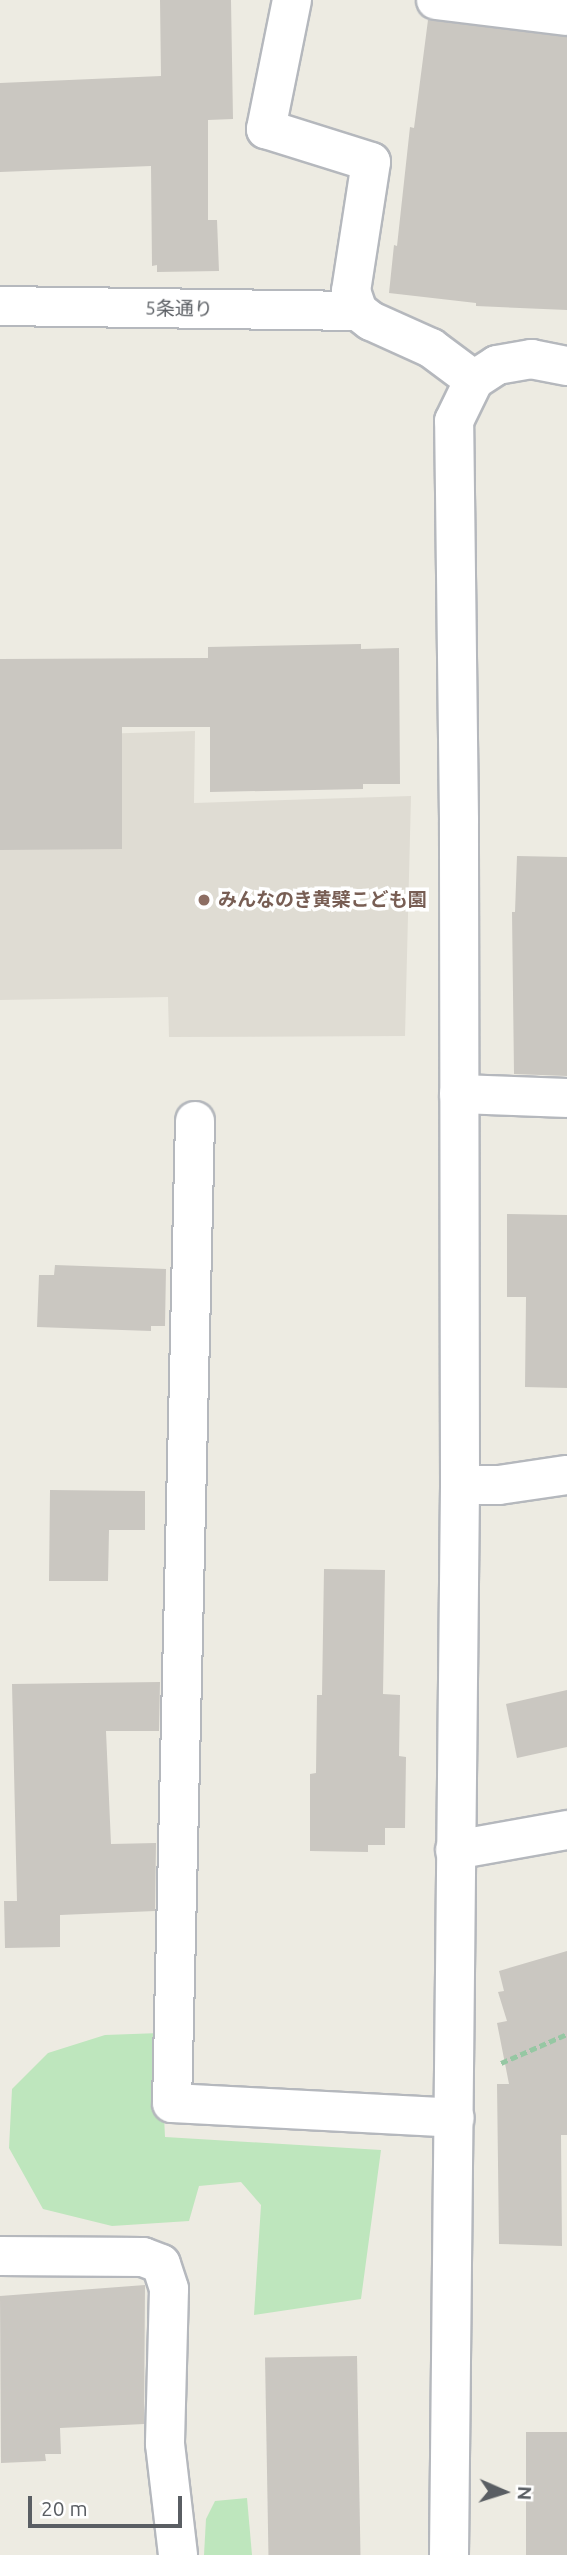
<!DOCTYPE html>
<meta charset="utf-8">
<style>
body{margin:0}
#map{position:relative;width:567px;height:2555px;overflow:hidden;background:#edebe2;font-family:Ubuntu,"Noto Sans JP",sans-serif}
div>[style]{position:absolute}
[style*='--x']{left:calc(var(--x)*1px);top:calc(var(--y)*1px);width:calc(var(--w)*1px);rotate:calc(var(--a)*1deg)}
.education>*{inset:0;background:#dfdcd3}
.green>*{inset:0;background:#bee6bd}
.building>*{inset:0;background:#cac7c1;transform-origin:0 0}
.path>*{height:4.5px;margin-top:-2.25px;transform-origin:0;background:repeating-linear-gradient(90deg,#96c7a3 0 7px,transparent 0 10.5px)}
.roads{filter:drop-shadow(2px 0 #b5b8bd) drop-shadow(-2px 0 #b5b8bd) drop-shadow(0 2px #b5b8bd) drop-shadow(0 -2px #b5b8bd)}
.minor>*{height:38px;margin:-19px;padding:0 19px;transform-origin:19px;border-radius:19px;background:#fff}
.dots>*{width:19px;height:19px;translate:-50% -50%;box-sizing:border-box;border:4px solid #fff;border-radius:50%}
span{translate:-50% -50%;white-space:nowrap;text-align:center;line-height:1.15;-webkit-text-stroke:7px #fff;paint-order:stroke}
.street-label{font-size:19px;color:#5a5e63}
.education-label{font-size:19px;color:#785e54;font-weight:700}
.left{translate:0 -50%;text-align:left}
.north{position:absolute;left:469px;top:2457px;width:70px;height:70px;-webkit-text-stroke:5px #fff;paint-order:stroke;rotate:93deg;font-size:19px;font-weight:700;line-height:28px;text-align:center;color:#5a5e63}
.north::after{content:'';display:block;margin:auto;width:24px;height:32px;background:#5a5e63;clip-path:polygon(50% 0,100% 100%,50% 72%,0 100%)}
.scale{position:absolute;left:28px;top:2496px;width:154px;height:32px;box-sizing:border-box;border:4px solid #5a5e63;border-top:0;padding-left:9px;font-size:21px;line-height:24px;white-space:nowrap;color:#5a5e63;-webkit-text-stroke:5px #fff;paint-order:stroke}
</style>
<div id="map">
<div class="education">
<i style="clip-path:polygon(195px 731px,194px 803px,411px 796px,405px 1036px,169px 1037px,168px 997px,0 1000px,0 737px)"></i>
</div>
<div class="green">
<i style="clip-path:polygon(160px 2033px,165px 2137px,381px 2150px,361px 2299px,254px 2315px,261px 2205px,241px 2182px,199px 2186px,189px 2221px,112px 2226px,43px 2209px,9px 2148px,12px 2089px,48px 2053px,105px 2035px)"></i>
<i style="clip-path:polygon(247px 2498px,252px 2555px,204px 2555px,206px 2519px,215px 2501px)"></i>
</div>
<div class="building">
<i style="clip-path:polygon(160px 0,231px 0,233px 119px,208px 120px,208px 220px,217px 220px,219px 271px,157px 272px,157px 265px,152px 266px,151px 166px,0 172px,0 83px,161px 76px)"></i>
<i style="clip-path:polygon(428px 20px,567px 37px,567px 310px,476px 306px,476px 303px,389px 293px,394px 245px,397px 246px,410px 127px,414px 128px)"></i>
<i style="clip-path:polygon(361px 644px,361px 649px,399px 648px,400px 784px,363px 784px,363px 789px,210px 792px,210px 727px,122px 727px,122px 849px,0 850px,0 659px,208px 658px,208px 647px)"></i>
<i style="clip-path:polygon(517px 856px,567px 857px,567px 1076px,514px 1074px,512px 912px,515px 912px)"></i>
<i style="clip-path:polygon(507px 1214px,567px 1215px,567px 1388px,525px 1387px,526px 1297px,507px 1297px)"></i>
<i style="clip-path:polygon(55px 1265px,166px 1269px,165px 1326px,151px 1326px,151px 1331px,37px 1327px,39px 1275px,54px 1275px)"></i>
<i style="clip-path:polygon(50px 1490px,145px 1491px,145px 1530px,109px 1530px,108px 1581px,49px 1581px)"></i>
<i style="clip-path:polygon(324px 1569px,385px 1570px,383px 1694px,400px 1695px,399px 1756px,406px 1757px,405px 1828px,385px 1828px,385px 1845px,368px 1845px,368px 1852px,310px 1851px,310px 1774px,316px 1773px,317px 1695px,322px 1695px)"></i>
<i style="clip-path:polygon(160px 1682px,159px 1731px,106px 1731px,111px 1844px,156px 1843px,155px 1911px,60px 1915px,60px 1947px,5px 1948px,4px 1901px,17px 1901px,12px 1684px)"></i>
<i style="clip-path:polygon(567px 1690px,567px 1747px,517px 1758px,506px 1704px)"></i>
<i style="clip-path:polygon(567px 1951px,567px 2135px,561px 2135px,562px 2246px,499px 2244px,497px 2084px,509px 2084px,497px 2023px,507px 2021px,498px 1992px,504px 1991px,499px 1971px)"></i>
<i style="clip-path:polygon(145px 2285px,144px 2424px,60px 2428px,61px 2454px,45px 2454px,46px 2461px,1px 2463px,0 2296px)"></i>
<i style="left:357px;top:2356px;width:199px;height:92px;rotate:89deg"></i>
<i style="left:526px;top:2432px;width:41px;height:123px"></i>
</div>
<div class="path">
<i style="--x:501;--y:2063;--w:72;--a:-23.7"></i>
</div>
<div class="roads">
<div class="minor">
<i style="--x:292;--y:0;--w:132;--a:101.4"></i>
<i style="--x:266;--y:129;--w:110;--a:17.4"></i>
<i style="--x:371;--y:162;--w:131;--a:98.8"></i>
<i style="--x:351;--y:291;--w:21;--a:71"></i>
<i style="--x:358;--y:311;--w:16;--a:38"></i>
<i style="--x:371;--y:321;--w:66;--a:24.2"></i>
<i style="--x:431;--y:348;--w:54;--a:36.7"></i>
<i style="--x:436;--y:0;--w:132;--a:7"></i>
<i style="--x:0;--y:306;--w:358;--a:0.8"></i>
<i style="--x:459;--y:1094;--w:108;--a:2.1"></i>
<i style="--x:195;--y:1121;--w:982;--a:91.34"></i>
<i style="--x:172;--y:2103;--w:283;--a:3"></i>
<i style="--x:460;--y:1485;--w:39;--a:0"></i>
<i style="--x:499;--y:1485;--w:69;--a:-8.4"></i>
<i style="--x:455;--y:1850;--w:114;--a:-10.1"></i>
<i style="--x:0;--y:2256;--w:143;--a:0.4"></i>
<i style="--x:143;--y:2257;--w:19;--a:21"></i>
<i style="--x:161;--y:2264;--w:26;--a:72"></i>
<i style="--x:169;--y:2289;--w:155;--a:91.5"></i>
<i style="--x:165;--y:2444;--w:112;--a:83.3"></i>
<i style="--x:449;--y:2555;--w:1070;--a:-89.41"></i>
<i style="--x:460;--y:1485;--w:665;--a:-90.09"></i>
<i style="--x:459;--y:820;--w:399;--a:-90.7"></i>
<i style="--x:454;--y:421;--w:46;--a:-64"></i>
<i style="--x:474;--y:380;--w:27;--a:-33"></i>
<i style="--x:497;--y:365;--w:35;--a:-10"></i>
<i style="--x:531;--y:359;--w:37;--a:11"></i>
</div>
</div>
<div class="dots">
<i style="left:204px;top:900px;background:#8d6e63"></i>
</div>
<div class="street-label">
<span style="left:179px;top:309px;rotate:1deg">5条通り</span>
</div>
<div class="education-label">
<span class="left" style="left:218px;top:900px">みんなのき黄檗こども園</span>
</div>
<div class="north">N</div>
<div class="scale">20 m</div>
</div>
